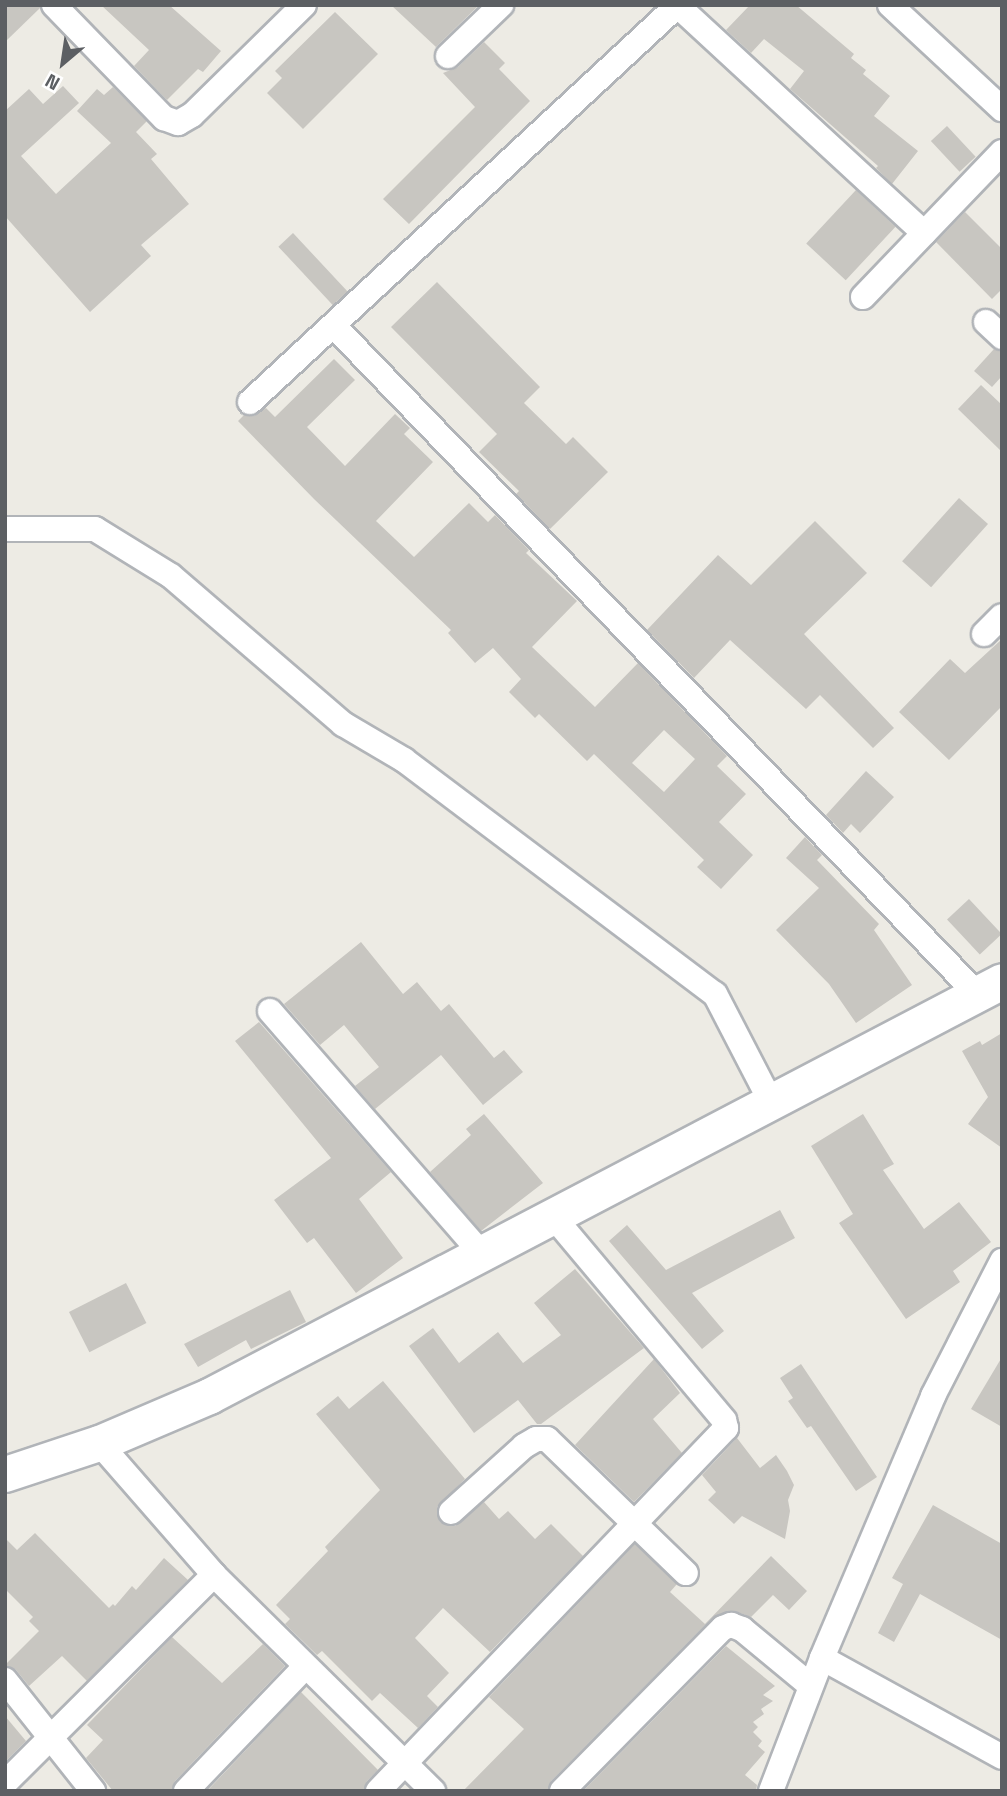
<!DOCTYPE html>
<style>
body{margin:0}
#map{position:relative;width:1007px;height:1796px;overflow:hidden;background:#edebe4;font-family:"Space Grotesk",sans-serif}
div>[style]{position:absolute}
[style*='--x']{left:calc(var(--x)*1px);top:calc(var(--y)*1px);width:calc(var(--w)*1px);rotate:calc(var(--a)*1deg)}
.building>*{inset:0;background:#c8c6c1;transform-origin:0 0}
.roads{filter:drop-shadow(2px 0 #b1b4b8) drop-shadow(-2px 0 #b1b4b8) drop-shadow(0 2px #b1b4b8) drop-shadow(0 -2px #b1b4b8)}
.street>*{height:24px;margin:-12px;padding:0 12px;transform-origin:12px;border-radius:12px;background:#fff}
.secondary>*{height:35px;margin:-17.5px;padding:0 17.5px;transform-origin:17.5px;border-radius:17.5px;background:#fff}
span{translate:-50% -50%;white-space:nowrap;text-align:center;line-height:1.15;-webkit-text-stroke:5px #fff;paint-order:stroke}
.frame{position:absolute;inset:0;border:7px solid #5c5f63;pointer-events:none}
.north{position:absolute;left:28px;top:28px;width:70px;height:70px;-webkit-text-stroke:5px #fff;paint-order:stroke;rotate:209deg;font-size:19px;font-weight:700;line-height:28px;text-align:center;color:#5c5f63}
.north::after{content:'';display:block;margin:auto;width:24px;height:32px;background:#5c5f63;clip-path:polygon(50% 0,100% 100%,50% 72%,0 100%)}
</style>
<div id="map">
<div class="building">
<i style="clip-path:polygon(5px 5px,40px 5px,40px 8px,5px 42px)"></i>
<i style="clip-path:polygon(101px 5px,169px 5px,221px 51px,203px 72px,198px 69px,167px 100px,134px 66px,149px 50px)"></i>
<i style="clip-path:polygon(391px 5px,479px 5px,436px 47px)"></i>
<i style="clip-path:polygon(750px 5px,796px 5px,854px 54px,851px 58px,866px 70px,863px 74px,890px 96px,874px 116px,918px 151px,892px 184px,876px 168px,878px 166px,790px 89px,804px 71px,764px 39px,751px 53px,726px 30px)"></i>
<i style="clip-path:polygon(335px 12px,378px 54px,303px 129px,267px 93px,282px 78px,275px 71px)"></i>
<i style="clip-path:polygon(484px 42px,505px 63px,499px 69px,530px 101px,409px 224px,383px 199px,475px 107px,443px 73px,458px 67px)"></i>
<i style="clip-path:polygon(63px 86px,79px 103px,21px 156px,56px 194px,111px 143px,77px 111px,97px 89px,104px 95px,113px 87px,147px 121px,136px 132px,157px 154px,151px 159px,189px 204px,141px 245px,151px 256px,90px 312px,5px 216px,5px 111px,29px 89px,43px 104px)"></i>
<i style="left:947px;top:126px;width:42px;height:22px;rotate:47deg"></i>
<i style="left:856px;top:190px;width:54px;height:73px;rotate:43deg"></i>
<i style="clip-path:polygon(965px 212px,1002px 249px,1002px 289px,992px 299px,936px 242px)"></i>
<i style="left:293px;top:233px;width:80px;height:20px;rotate:47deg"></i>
<i style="clip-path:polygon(437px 282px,540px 387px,524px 403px,566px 444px,573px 437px,608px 472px,550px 529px,516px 494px,519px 491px,479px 452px,497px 434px,391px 327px)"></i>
<i style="clip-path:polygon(994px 349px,1002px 351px,1002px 376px,992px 387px,974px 371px)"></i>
<i style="clip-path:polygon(evenodd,334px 359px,355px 380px,307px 427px,345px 466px,395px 414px,410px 428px,404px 434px,433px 462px,376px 521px,414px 557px,469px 503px,488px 522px,495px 515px,529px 550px,526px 553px,577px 601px,532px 647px,595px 707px,638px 663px,727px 756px,717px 766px,746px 794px,719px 822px,753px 855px,721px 889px,697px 867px,704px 860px,594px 754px,587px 761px,539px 714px,535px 718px,509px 692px,521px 679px,493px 648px,475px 663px,448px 633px,451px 630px,314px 499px,238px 421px,244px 415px,254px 416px,266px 408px,275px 417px,334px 359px,664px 730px,695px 759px,664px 792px,632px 763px,664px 730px)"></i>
<i style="clip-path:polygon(981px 385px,1002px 405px,1002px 452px,958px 409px)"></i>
<i style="left:959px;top:498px;width:39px;height:85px;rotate:42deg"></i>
<i style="clip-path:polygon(815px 521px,867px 573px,804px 634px,894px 728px,873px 748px,820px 695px,806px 709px,730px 640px,694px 678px,647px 630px,718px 555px,751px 585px)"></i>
<i style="clip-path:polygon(1002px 639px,1002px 706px,949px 760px,899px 712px,950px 659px,965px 673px)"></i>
<i style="clip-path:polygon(866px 771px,894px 797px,860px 833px,851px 824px,843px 833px,826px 815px)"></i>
<i style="clip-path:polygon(805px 837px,822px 855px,817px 860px,879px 924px,874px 930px,912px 985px,856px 1023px,829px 984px,776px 930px,819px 888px,786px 858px)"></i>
<i style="left:969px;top:899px;width:48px;height:30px;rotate:47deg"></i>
<i style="clip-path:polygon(361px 942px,403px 994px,417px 982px,441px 1011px,449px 1004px,494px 1058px,504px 1050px,523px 1072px,483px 1105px,441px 1055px,375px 1109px,355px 1086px,379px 1067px,344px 1025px,320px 1045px,284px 1004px)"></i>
<i style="clip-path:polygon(259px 1022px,391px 1172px,359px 1199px,403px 1258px,356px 1293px,314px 1238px,307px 1243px,274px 1200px,331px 1158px,235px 1041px)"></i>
<i style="clip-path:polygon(1002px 1033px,1002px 1148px,968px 1124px,988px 1097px,962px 1051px,980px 1041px,982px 1045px)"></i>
<i style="clip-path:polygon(484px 1114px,543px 1183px,481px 1231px,430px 1172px,471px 1135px,466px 1129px)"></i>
<i style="clip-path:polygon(863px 1114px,894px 1164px,883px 1170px,924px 1229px,959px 1202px,991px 1242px,953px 1271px,960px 1282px,906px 1319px,839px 1223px,853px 1214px,811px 1146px)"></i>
<i style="clip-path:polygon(780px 1210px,795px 1238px,692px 1293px,724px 1331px,702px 1349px,609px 1241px,627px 1225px,666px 1270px)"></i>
<i style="clip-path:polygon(575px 1269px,644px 1348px,541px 1424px,537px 1424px,518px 1400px,474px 1433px,409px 1346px,433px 1328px,459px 1363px,498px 1332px,523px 1363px,561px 1335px,534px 1303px)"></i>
<i style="left:126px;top:1283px;width:45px;height:64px;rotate:63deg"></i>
<i style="clip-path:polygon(290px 1290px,306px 1322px,251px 1349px,246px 1340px,198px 1367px,184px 1344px)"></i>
<i style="clip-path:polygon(1002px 1357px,1002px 1427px,971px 1409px)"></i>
<i style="clip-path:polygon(654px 1359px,680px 1393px,653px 1419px,682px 1453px,634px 1502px,575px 1445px)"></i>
<i style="clip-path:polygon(801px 1364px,877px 1477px,856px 1491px,811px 1426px,807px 1428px,788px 1401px,793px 1398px,780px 1378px)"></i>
<i style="clip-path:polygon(383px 1381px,465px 1479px,437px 1507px,440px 1522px,455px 1526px,484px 1502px,499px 1519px,508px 1511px,535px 1539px,551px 1524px,583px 1556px,490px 1652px,443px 1608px,415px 1638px,449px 1673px,427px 1696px,438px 1707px,418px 1728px,380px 1693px,372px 1701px,322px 1651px,317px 1655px,285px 1624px,290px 1619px,276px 1605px,328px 1551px,325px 1547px,380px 1490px,316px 1414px,338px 1396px,349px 1409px)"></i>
<i style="clip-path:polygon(737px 1438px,760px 1468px,776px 1455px,787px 1471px,794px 1485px,788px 1500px,790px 1511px,785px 1539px,742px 1516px,734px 1524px,708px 1500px,716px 1492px,702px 1475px)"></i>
<i style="clip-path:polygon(933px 1505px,1002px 1544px,1002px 1640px,920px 1594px,894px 1642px,878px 1633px,903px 1584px,892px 1578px)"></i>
<i style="clip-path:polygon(35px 1533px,109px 1608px,113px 1604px,115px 1606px,132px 1586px,136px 1590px,164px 1558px,188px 1580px,87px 1681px,62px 1656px,29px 1686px,16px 1670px,5px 1665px,39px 1631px,29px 1621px,33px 1617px,5px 1589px,5px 1538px,17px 1550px)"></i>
<i style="clip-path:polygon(635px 1544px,677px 1584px,670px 1592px,705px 1624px,771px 1556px,807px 1591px,789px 1610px,773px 1595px,751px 1617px,735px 1611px,713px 1617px,551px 1781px,548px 1791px,463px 1791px,524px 1729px,489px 1697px)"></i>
<i style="clip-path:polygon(172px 1637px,222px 1683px,263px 1644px,285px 1666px,175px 1781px,172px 1791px,113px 1791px,86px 1758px,103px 1740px,87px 1725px)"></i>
<i style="clip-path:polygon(726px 1646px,775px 1686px,763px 1695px,773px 1701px,761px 1709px,764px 1714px,753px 1722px,758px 1727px,753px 1732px,762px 1741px,758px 1746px,765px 1752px,745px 1775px,757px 1785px,756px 1791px,583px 1791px)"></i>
<i style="clip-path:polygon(301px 1692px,378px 1770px,367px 1781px,364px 1791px,207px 1791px)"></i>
<i style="clip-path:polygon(5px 1716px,26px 1741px,5px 1762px)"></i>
</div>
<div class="roads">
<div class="street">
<i style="--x:54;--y:5;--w:158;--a:45.8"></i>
<i style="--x:164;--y:118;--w:15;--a:20"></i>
<i style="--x:178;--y:123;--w:16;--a:-30"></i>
<i style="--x:192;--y:115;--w:157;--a:-44.5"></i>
<i style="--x:890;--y:5;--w:153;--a:42.9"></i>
<i style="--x:678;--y:6;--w:335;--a:42.7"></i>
<i style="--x:448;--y:56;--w:74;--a:-43.9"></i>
<i style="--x:863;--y:297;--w:201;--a:-46.2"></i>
<i style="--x:986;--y:322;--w:22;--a:43"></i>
<i style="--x:334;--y:326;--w:927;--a:46.09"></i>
<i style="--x:250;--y:402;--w:584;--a:-42.85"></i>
<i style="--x:5;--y:529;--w:90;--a:0"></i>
<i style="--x:95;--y:529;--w:89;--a:31.7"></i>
<i style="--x:171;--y:576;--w:227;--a:40.7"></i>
<i style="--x:343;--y:724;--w:71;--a:30.5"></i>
<i style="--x:404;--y:760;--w:389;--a:37"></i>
<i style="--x:715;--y:994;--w:122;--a:62.6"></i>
<i style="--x:984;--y:634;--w:25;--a:-45"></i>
<i style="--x:270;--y:1011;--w:320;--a:48.9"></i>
<i style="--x:99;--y:1443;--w:175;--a:48.9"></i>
<i style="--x:214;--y:1575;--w:308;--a:44.6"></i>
<i style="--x:451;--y:1512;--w:98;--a:-42.1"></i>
<i style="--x:524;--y:1446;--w:14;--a:-30"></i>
<i style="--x:536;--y:1439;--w:11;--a:0"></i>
<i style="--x:547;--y:1439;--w:193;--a:44"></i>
<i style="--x:822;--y:1658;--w:205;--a:28.8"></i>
<i style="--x:5;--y:1680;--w:142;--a:51.6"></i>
<i style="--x:5;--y:1783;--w:295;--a:-44.9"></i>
<i style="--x:186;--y:1791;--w:172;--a:-46.2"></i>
<i style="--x:378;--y:1791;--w:503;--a:-46.21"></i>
<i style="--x:726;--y:1428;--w:8;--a:-104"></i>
<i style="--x:724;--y:1420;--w:269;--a:-130"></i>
<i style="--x:562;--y:1791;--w:229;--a:-45.4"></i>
<i style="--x:723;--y:1628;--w:9;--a:-21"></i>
<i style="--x:731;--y:1625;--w:12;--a:20"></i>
<i style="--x:742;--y:1629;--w:89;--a:39.6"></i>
<i style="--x:771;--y:1791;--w:142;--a:-69"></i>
<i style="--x:822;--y:1658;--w:285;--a:-67"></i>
<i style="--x:933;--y:1396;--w:152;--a:-62.9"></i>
</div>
<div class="secondary">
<i style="--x:5;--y:1474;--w:99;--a:-18.3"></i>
<i style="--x:99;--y:1443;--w:120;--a:-23.1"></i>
<i style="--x:209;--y:1396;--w:895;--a:-27.62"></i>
</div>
</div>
<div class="frame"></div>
<div class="north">N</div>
</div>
